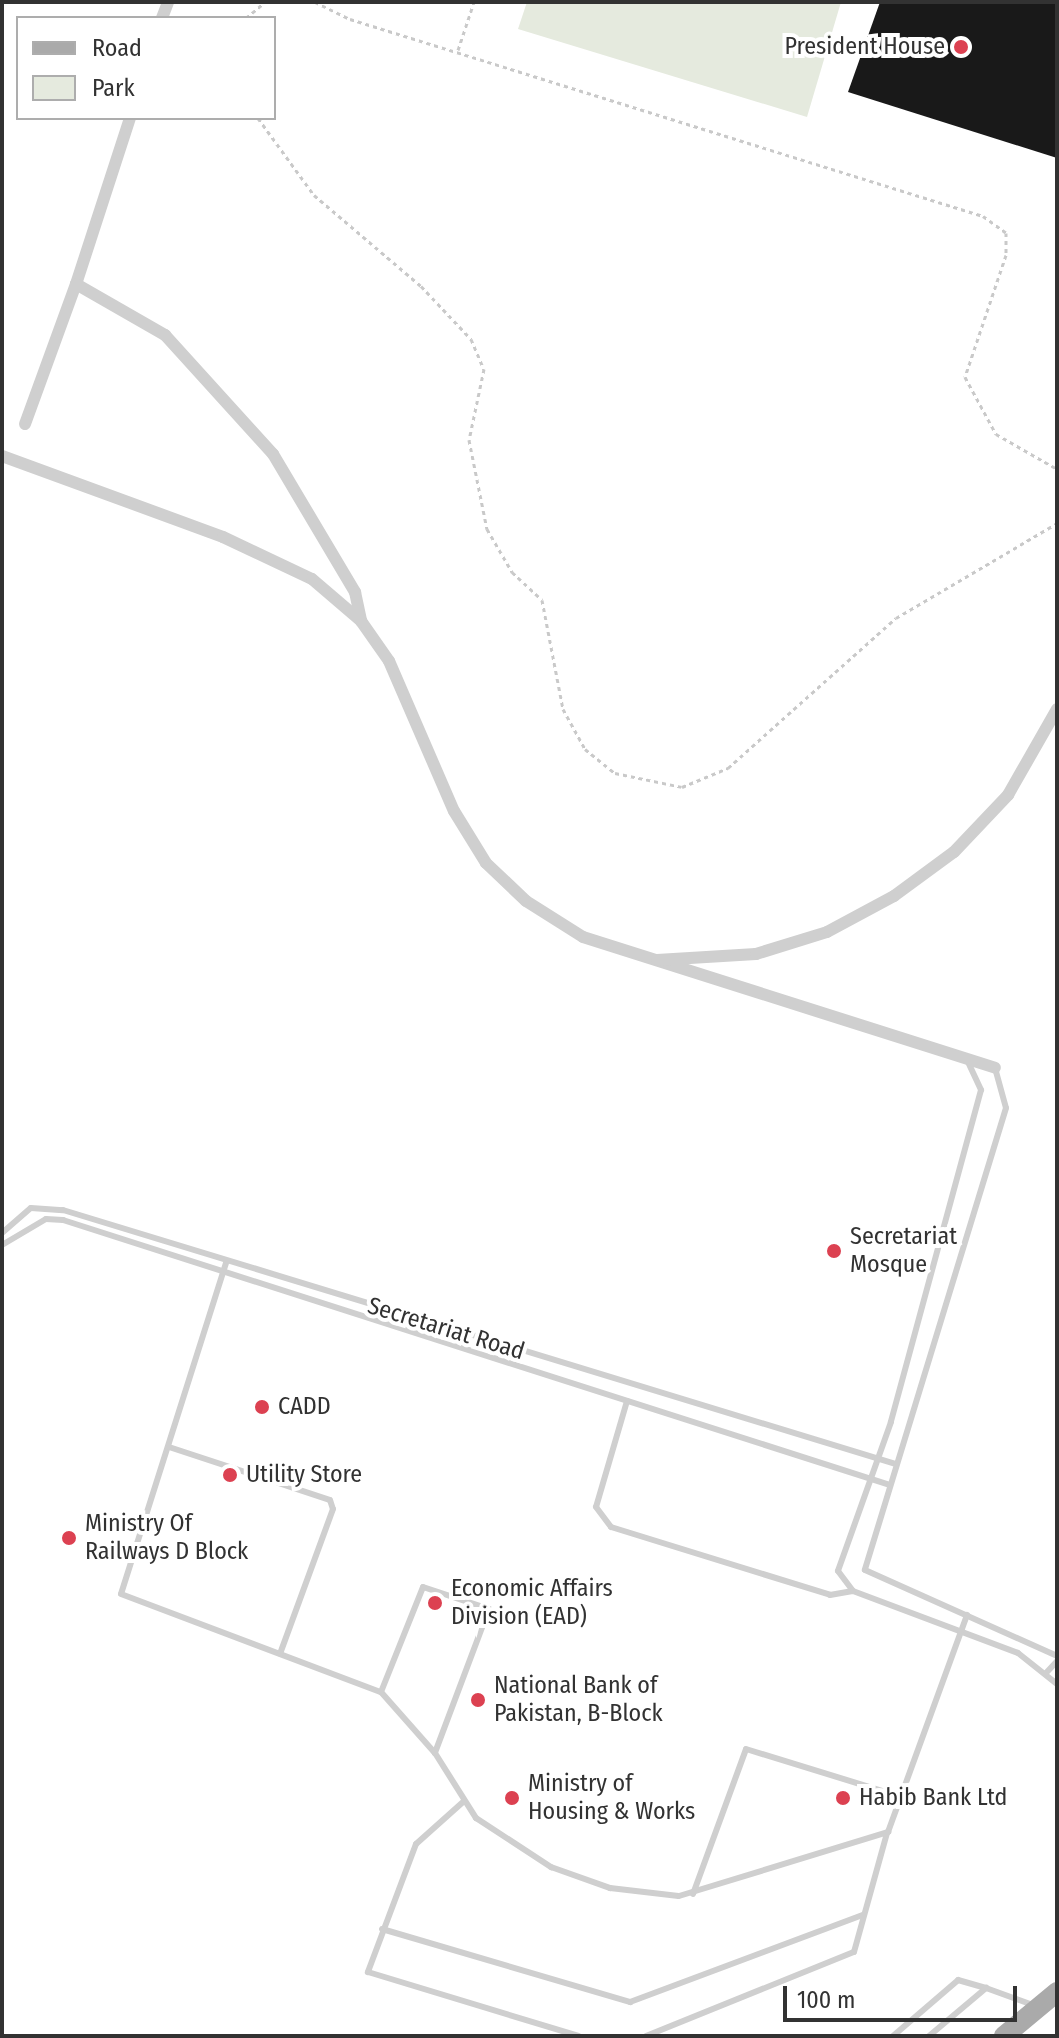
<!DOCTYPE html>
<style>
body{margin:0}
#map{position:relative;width:1059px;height:2038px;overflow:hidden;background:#fff;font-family:"Fira Sans Condensed",sans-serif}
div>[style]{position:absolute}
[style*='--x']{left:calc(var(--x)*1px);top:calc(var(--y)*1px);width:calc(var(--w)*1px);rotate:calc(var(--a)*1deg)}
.green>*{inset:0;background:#e5eade}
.building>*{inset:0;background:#191919}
.path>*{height:3px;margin-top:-1.5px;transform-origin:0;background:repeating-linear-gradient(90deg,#c9c9c9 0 4px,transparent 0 8px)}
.service>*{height:6px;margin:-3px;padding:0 3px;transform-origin:3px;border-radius:3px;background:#cfcfcf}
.minor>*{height:12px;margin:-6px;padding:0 6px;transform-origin:6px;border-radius:6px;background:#cfcfcf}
.primary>*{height:20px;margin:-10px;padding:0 10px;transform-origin:10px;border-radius:10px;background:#aaa}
.dots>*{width:22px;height:22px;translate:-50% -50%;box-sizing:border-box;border:4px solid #fff;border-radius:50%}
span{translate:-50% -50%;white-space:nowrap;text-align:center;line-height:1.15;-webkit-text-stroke:8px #fff;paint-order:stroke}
.poi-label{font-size:24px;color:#323232}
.right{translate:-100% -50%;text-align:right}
.left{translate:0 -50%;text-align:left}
.street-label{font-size:24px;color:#323232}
.frame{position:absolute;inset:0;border:4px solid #323232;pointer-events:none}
.legend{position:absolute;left:16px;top:16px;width:260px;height:104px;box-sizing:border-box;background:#fff;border:2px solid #adadad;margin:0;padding:10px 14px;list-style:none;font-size:24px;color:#323232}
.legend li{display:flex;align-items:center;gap:16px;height:40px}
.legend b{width:40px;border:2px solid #adadad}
.scale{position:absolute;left:783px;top:1986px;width:234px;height:36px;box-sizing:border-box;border:4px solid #323232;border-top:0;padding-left:10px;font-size:24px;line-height:28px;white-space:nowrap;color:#323232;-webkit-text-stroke:6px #fff;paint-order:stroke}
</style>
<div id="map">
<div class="green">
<i style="clip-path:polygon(527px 2px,841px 2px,807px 117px,518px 29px)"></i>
</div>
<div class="building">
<i style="clip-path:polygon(880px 2px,1057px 2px,1057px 158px,848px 92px)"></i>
</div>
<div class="path">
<i style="--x:315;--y:2;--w:39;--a:26"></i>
<i style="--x:350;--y:19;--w:663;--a:17.29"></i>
<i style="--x:983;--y:216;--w:29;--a:36"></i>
<i style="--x:1006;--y:233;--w:22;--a:90"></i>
<i style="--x:1006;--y:255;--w:129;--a:108.6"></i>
<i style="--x:965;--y:377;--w:65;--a:61.5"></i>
<i style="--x:996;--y:434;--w:70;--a:29.8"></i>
<i style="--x:246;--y:18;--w:25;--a:-40"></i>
<i style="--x:458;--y:50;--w:51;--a:-71.6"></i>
<i style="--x:258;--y:118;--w:95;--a:54"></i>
<i style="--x:314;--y:195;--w:140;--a:40.4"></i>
<i style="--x:421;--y:286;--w:73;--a:46.7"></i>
<i style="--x:471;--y:339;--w:33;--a:67"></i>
<i style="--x:484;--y:369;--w:73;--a:101.9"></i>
<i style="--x:469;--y:440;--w:91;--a:78.6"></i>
<i style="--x:487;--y:529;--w:50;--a:59.8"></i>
<i style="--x:512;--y:572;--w:41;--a:43"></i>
<i style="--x:542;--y:600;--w:111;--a:79.1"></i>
<i style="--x:563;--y:709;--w:46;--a:61.2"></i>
<i style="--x:585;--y:749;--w:38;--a:39"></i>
<i style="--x:615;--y:773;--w:68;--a:11.8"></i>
<i style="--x:682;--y:787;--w:50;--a:-22.4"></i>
<i style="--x:728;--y:768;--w:225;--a:-41.8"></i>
<i style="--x:896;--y:618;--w:187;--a:-30.5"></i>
</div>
<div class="service">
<i style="--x:968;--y:1062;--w:31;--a:65"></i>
<i style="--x:981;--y:1090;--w:344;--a:105.2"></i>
<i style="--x:891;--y:1422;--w:158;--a:109.6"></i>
<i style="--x:838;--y:1571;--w:25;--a:53"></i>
<i style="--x:853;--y:1591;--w:176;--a:20.6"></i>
<i style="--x:1018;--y:1653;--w:50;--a:38.5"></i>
<i style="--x:995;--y:1068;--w:41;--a:74.6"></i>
<i style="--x:1006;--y:1108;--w:483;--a:107"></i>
<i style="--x:865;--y:1570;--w:210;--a:24.1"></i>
<i style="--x:2;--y:1233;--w:38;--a:-41"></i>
<i style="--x:31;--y:1208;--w:32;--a:4"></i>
<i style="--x:63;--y:1210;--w:871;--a:16.96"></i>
<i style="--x:2;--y:1245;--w:51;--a:-30.6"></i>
<i style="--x:46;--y:1219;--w:17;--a:3"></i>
<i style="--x:63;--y:1220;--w:868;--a:17.77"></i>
<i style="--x:226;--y:1263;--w:347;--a:107.6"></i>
<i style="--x:121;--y:1594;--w:278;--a:20.7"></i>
<i style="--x:381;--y:1692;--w:81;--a:48.5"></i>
<i style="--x:435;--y:1753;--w:77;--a:57.8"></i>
<i style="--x:476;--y:1818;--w:90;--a:33.2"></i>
<i style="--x:551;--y:1867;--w:63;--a:19.6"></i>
<i style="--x:610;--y:1888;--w:69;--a:6.6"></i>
<i style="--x:679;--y:1896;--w:219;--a:-17"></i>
<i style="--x:888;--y:1832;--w:231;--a:-70"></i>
<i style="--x:627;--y:1401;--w:110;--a:106.3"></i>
<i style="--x:596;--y:1507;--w:25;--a:53"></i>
<i style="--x:611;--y:1527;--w:229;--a:17.2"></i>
<i style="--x:830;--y:1595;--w:23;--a:-10"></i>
<i style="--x:169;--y:1447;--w:169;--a:18.2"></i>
<i style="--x:330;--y:1500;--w:9;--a:72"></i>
<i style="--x:333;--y:1509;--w:154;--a:110.1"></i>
<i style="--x:1046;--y:1673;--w:16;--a:-47"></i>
<i style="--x:381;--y:1692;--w:113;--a:-68.2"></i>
<i style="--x:423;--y:1587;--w:70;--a:18.4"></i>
<i style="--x:489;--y:1609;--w:154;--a:110.6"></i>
<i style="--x:463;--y:1802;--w:63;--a:138.2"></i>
<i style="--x:416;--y:1844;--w:137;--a:110.6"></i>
<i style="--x:368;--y:1972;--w:220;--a:16.9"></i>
<i style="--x:693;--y:1894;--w:154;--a:-69.9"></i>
<i style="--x:746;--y:1749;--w:166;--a:17.1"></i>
<i style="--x:382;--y:1929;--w:259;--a:16.4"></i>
<i style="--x:630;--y:2002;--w:249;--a:-20.5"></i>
<i style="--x:646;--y:2036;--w:224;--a:-22"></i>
<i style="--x:854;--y:1952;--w:123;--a:-74.5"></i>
<i style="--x:893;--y:2036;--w:86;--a:-40.7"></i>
<i style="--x:958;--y:1980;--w:29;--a:16"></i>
<i style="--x:929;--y:2036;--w:75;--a:-40.1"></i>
<i style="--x:986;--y:1988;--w:50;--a:19.9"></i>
</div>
<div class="minor">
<i style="--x:162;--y:18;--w:17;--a:-69"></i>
<i style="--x:130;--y:118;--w:175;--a:108"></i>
<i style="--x:76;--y:284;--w:103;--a:29.8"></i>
<i style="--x:165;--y:335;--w:161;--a:47.8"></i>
<i style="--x:273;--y:454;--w:161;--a:59.3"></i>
<i style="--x:355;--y:592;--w:30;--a:78"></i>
<i style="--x:361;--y:621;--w:49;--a:55"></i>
<i style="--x:389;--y:661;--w:163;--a:66.6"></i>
<i style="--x:454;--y:811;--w:61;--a:58.4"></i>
<i style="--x:486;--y:863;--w:55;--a:43.5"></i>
<i style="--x:526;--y:901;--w:67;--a:32.3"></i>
<i style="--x:583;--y:937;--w:432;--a:17.6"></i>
<i style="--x:25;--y:424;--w:149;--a:-70"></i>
<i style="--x:2;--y:456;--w:235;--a:20.1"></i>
<i style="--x:223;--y:537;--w:98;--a:25.3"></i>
<i style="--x:312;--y:579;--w:65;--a:40.6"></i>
<i style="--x:657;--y:960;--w:99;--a:-3.5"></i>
<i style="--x:756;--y:954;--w:74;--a:-17.2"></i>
<i style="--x:827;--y:932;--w:76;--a:-28.2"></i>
<i style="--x:894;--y:896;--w:74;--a:-36.3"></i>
<i style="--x:954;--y:852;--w:79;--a:-46.5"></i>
<i style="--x:1008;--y:795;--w:99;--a:-60.3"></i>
</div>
<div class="primary">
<i style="--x:1004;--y:2036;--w:69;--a:-39.7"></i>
</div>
<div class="dots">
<i style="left:961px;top:47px;background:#dc4151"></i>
<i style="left:834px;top:1251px;background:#dc4151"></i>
<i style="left:262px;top:1407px;background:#dc4151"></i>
<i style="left:230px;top:1475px;background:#dc4151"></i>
<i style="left:69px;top:1538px;background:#dc4151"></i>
<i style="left:435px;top:1603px;background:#dc4151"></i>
<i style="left:478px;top:1700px;background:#dc4151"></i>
<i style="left:512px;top:1798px;background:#dc4151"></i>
<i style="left:843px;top:1798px;background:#dc4151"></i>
</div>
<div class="poi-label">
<span class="right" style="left:945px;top:47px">President House</span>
<span class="left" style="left:850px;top:1251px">Secretariat<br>Mosque</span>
<span class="left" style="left:278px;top:1407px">CADD</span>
<span class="left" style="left:246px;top:1475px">Utility Store</span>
<span class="left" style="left:85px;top:1538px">Ministry Of<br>Railways D Block</span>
<span class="left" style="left:451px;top:1603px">Economic Affairs<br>Division (EAD)</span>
<span class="left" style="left:494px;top:1700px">National Bank of<br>Pakistan, B-Block</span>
<span class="left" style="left:528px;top:1798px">Ministry of<br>Housing &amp; Works</span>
<span class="left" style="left:859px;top:1798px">Habib Bank Ltd</span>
</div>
<div class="street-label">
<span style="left:446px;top:1329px;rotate:17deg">Secretariat Road</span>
</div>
<div class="frame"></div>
<ul class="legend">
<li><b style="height:10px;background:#aaa"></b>Road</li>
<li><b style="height:22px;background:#e5eade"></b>Park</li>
</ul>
<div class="scale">100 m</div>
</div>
